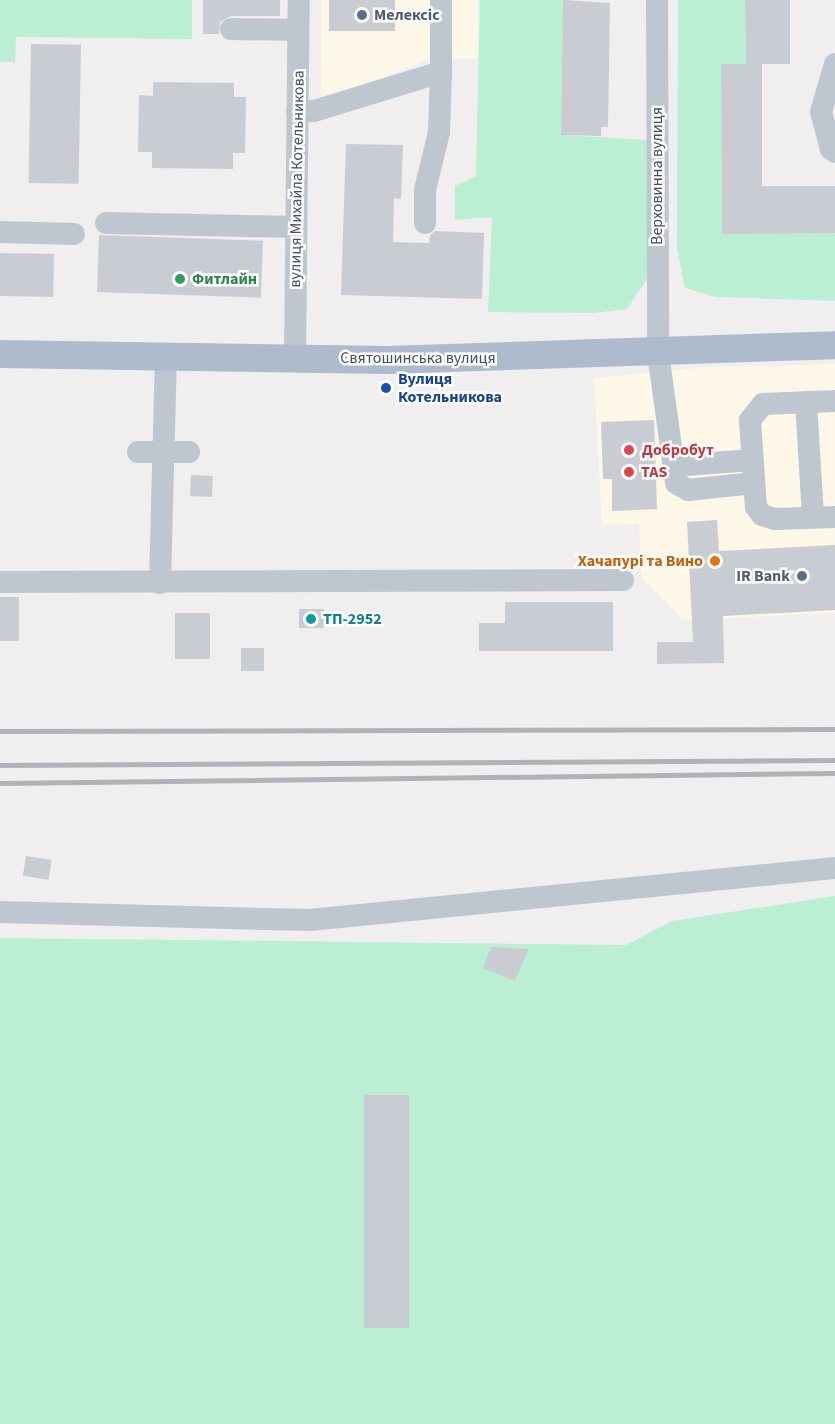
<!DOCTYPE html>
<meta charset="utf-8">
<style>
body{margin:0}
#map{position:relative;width:835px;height:1424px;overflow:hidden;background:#f0eeee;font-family:"Source Sans 3",sans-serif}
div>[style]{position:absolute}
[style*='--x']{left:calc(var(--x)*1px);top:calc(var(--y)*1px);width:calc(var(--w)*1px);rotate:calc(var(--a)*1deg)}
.commercial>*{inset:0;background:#fcf7e6}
.green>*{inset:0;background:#bbefd3}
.building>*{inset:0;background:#caccd3;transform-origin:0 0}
.minor>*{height:22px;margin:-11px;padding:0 11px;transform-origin:11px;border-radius:11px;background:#bec7d0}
.major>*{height:28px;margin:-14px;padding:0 14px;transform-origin:14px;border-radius:14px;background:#adbbcd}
.rail>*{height:4.5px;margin:-2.25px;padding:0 2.25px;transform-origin:2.25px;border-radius:2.25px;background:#b0b2b8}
.dots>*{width:16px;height:16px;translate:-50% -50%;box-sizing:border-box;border:3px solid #fff;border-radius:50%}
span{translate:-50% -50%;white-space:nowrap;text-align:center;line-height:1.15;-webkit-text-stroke:5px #fff;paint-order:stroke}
.service-label{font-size:16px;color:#4e5e75;font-weight:700}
.left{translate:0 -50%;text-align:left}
.right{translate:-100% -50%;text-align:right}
.street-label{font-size:16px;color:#464f5b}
.leisure-label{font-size:16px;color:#27864d;font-weight:700}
.transit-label{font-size:16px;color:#164399;font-weight:700}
.health-label{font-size:16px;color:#be3a42;font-weight:700}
.food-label{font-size:16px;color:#c56008;font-weight:700}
.culture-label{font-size:16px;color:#0d838f;font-weight:700}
</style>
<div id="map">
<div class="commercial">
<i style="clip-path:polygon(321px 0,478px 0,478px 59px,430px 59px,321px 103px)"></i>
<i style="clip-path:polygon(835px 364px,835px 613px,683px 620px,642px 578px,639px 524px,602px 525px,594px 378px,709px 367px)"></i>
</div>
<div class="green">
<i style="clip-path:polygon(0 0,192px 0,192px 39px,16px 37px,15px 62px,0 62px)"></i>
<i style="clip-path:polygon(480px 0,563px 0,561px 135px,648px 140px,647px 279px,627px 309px,593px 313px,488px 312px,492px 217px,455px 220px,455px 186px,476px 176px)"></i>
<i style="clip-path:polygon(678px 0,745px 0,746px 64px,721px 64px,722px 233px,835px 233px,835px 301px,716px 297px,685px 288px,677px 249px)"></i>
<i style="clip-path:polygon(835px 896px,835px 1424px,0 1424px,0 938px,626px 945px,672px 921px)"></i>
</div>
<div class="building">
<i style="clip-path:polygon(203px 0,280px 0,280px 16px,231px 16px,220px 22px,219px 34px,203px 34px)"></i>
<i style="left:329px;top:0;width:66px;height:31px"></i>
<i style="clip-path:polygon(563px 0,610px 3px,608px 127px,601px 127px,601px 136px,561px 135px)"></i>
<i style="clip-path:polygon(745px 0,790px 0,790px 64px,762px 64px,762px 186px,835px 186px,835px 233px,722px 234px,721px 64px,746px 64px)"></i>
<i style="left:31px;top:44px;width:50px;height:139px;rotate:1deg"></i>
<i style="clip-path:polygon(153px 82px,234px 83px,234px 97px,246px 97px,245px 153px,233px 153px,233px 169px,152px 168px,152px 152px,138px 152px,139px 95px,153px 96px)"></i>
<i style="clip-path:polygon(346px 144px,403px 145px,401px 199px,394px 198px,393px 242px,429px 243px,430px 235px,435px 231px,484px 233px,482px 299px,341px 295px)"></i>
<i style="left:99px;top:235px;width:164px;height:57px;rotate:2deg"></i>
<i style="left:0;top:253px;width:54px;height:43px;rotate:1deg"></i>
<i style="clip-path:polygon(654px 420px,657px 509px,612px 511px,612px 479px,603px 479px,601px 422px)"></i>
<i style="left:191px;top:475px;width:22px;height:21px;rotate:3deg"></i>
<i style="clip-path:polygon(717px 520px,719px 551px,835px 545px,835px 610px,723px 616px,724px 663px,657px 664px,657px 642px,693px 642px,687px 522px)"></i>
<i style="left:0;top:597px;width:19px;height:44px"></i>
<i style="clip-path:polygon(505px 602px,613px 602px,613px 651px,479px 651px,479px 623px,505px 623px)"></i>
<i style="left:299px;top:609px;width:25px;height:19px"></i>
<i style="left:210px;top:613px;width:46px;height:35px;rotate:90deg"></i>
<i style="left:241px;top:648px;width:23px;height:23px"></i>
<i style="left:26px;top:856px;width:26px;height:20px;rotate:9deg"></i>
<i style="clip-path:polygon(491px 947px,529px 949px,515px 981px,483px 968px)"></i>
<i style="left:364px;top:1095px;width:45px;height:233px"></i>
</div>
<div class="minor">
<i style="--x:657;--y:0;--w:353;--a:89.8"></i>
<i style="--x:658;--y:353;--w:131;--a:82.1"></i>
<i style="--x:676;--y:483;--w:14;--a:30"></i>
<i style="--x:688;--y:490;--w:66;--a:-6.1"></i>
<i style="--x:231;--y:29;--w:67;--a:0.9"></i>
<i style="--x:835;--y:64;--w:50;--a:106.3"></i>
<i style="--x:821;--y:112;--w:38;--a:75"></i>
<i style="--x:831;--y:149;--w:5;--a:37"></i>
<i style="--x:441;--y:72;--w:72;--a:-90"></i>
<i style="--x:297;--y:111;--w:17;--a:0"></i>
<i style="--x:314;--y:111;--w:133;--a:-17.1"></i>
<i style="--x:441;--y:72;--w:60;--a:91.9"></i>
<i style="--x:439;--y:132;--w:60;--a:103.6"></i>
<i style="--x:425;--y:190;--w:33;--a:90"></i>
<i style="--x:106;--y:223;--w:190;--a:1.2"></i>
<i style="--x:0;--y:232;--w:74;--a:1.5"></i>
<i style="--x:295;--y:358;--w:358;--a:-89.4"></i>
<i style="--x:835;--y:401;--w:72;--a:177.6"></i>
<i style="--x:763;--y:404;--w:21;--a:129"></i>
<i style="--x:750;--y:420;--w:87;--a:86.1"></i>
<i style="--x:756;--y:507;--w:10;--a:53"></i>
<i style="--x:762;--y:515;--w:13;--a:18"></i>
<i style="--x:774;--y:519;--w:61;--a:-1.9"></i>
<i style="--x:806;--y:402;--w:115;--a:86.5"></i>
<i style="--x:138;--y:452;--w:51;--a:0"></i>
<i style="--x:673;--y:466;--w:79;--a:-4.3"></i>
<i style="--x:0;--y:582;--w:623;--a:-0.18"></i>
<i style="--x:160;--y:583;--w:227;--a:-88.5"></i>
<i style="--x:0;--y:912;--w:310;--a:1.5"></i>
<i style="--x:310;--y:920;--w:528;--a:-5.66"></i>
</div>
<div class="major">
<i style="--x:0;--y:354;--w:387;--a:0.9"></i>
<i style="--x:387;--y:360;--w:448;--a:-1.9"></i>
</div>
<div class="rail">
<i style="--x:0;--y:731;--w:835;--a:-0.14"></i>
<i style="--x:0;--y:765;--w:835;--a:-0.34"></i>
<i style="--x:0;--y:783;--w:835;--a:-0.69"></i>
</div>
<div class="dots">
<i style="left:362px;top:15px;background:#5c6f8a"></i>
<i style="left:180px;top:279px;background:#2e9e5b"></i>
<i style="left:386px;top:388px;background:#1a4fb4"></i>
<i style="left:629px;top:450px;background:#e0444e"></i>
<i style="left:629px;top:472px;background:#e0444e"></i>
<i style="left:715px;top:561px;background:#e8710a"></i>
<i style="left:802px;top:576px;background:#5c6f8a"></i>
<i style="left:311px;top:619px;background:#0f9aa8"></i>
</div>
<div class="service-label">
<span class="left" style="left:374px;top:15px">Мелексіc</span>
<span class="right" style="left:790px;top:576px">IR Bank</span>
</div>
<div class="street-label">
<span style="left:657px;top:176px;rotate:-90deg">Верховинна вулиця</span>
<span style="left:297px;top:179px;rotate:-89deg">вулиця Михайла Котельникова</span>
<span style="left:418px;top:358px">Святошинська вулиця</span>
</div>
<div class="leisure-label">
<span class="left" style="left:192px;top:279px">Фитлайн</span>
</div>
<div class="transit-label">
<span class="left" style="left:398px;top:388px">Вулиця<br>Котельникова</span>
</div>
<div class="health-label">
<span class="left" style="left:642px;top:450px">Добробут</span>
<span class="left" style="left:641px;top:472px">TAS</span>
</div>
<div class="food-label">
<span class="right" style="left:703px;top:561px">Хачапурі та Вино</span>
</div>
<div class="culture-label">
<span class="left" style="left:323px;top:619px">ТП-2952</span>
</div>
</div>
